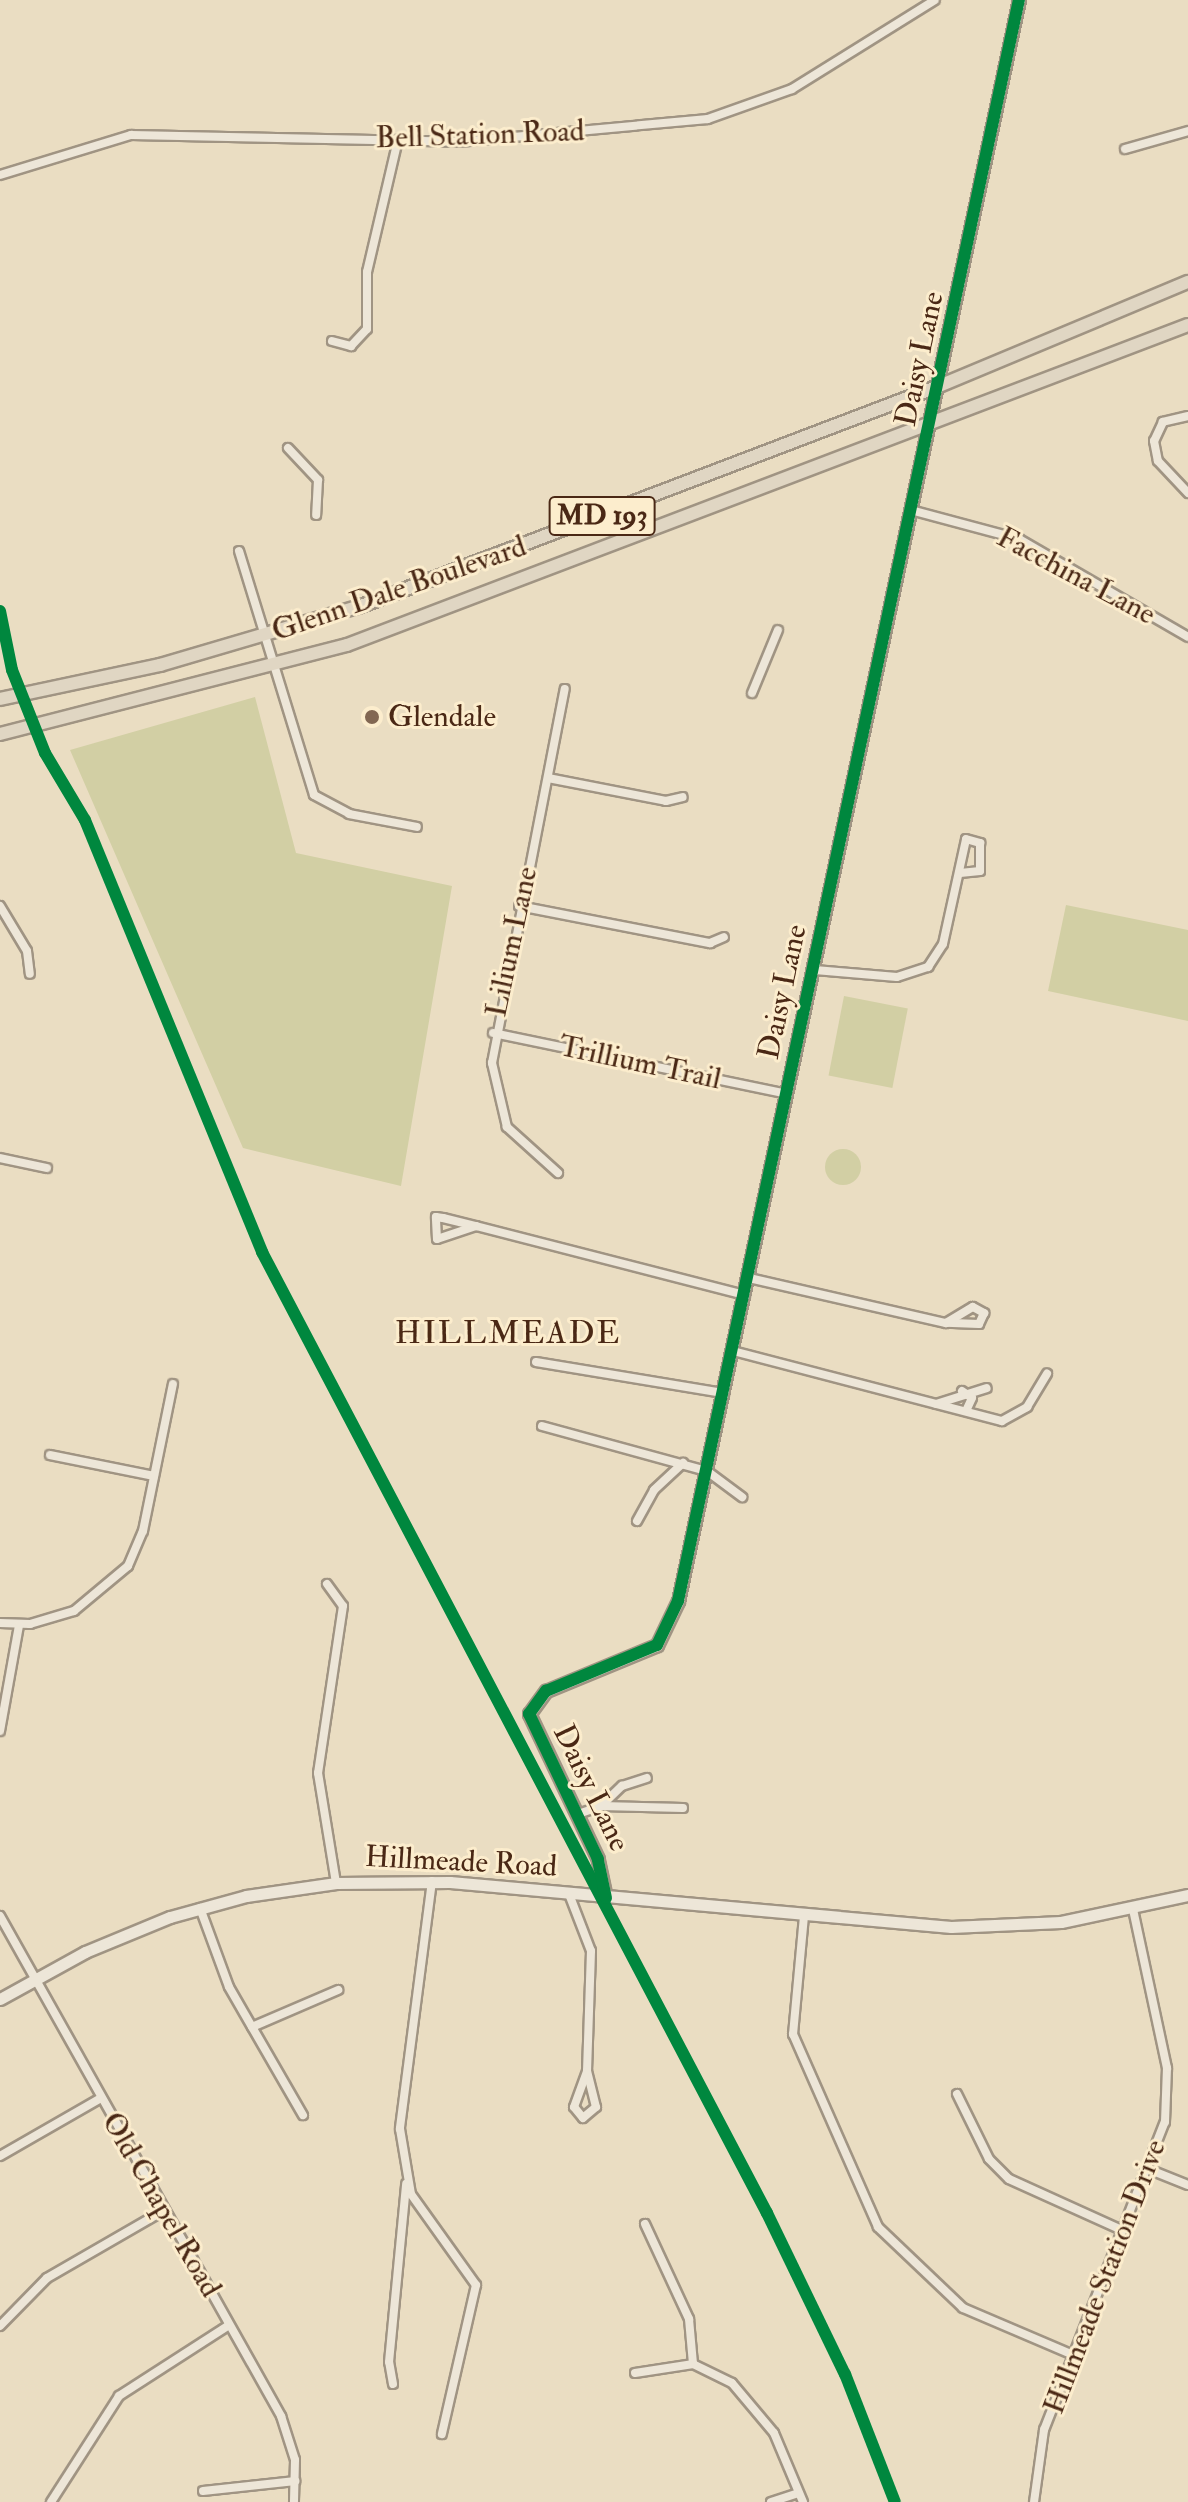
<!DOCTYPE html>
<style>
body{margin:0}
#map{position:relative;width:1188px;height:2502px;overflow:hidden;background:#eaddc2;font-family:"IM FELL Double Pica",serif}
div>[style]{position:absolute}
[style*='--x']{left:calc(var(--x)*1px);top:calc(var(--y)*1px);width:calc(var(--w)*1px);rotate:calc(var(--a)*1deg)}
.green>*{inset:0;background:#d2cfa4;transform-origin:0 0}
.round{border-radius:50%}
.roads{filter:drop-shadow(2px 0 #a09483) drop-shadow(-2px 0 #a09483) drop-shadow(0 2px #a09483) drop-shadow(0 -2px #a09483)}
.street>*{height:8px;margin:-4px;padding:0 4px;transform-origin:4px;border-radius:4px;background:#ede6d8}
.secondary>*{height:11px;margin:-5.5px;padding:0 5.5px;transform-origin:5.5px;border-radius:5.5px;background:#ede6d8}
.primary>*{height:12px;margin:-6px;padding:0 6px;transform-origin:6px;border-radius:6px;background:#e0d6c3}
.cycleway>*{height:12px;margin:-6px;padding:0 6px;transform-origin:6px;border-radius:6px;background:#00873e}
.dots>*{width:22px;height:22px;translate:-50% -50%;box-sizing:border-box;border:4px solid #fcedcd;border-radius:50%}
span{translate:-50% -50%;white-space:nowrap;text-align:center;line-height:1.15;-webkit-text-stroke:6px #fcedcd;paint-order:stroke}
.shield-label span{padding:2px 6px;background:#fcedcd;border:2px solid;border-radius:6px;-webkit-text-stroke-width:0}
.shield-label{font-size:28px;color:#4a2815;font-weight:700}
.street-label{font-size:30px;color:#4a2815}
.poi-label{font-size:30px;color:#4a2815}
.left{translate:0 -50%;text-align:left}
.neighbourhood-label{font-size:32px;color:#4a2815;letter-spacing:2px}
</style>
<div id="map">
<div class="green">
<i style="clip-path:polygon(255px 697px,296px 853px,452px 886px,401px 1186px,243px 1148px,70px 750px)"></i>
<i style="clip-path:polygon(1066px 905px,1188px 930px,1188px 1021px,1048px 991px)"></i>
<i style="left:844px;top:996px;width:65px;height:81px;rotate:11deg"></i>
<i class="round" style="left:825px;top:1149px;width:36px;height:36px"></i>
</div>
<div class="roads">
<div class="street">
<i style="--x:1125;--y:149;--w:66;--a:-15.9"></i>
<i style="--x:0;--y:175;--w:137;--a:-17"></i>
<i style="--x:131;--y:135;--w:328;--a:1.2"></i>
<i style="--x:459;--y:142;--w:250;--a:-5.3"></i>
<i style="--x:708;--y:119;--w:89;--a:-19.7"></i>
<i style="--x:792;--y:89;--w:168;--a:-31.9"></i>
<i style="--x:332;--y:341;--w:20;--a:15"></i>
<i style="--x:351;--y:346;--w:23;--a:-47"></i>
<i style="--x:367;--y:329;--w:57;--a:-90"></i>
<i style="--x:367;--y:272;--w:136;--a:-76.8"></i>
<i style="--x:1188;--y:416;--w:26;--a:167"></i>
<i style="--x:1163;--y:422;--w:21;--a:115"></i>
<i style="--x:1154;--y:441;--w:20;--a:79"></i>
<i style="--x:1158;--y:461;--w:44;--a:46.8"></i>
<i style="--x:288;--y:448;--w:44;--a:46.8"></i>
<i style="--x:318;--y:480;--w:35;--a:93"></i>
<i style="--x:914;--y:511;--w:109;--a:14.9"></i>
<i style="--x:1019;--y:539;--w:195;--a:30.1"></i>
<i style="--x:239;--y:551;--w:255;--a:72.9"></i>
<i style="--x:314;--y:795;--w:40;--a:28"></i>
<i style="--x:349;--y:814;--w:69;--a:10.8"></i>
<i style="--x:752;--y:693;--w:68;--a:-67.6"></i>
<i style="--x:548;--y:778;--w:120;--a:11"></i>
<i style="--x:666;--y:801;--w:17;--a:-13"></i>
<i style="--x:0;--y:906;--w:52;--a:59"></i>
<i style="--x:27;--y:951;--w:23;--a:83"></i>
<i style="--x:519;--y:906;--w:195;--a:11"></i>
<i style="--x:710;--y:943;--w:15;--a:-23"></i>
<i style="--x:815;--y:970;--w:82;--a:4.9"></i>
<i style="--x:897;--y:977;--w:33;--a:-18"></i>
<i style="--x:928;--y:967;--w:27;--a:-57"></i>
<i style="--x:943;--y:944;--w:107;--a:-77.6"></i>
<i style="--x:966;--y:839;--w:15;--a:16"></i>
<i style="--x:980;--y:843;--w:28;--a:90"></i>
<i style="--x:980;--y:871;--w:20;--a:174"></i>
<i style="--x:493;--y:1033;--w:300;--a:11.7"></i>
<i style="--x:0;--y:1158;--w:48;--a:12"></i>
<i style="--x:558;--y:1173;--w:69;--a:-138"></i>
<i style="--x:507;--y:1127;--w:66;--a:-103.2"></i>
<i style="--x:492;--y:1063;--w:381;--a:-79"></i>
<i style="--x:436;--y:1217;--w:7;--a:8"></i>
<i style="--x:443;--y:1218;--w:34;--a:14"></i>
<i style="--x:476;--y:1226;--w:41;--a:161.6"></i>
<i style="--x:437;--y:1239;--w:22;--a:-93"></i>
<i style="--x:476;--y:1226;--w:278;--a:14.4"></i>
<i style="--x:749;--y:1278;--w:202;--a:12.9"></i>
<i style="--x:973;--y:1307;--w:13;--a:29"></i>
<i style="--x:984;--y:1313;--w:12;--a:114"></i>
<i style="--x:979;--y:1324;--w:33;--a:-178"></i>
<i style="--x:946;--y:1323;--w:31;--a:-31"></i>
<i style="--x:733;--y:1351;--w:278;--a:14.6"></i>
<i style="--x:1002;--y:1421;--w:29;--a:-29"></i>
<i style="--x:1027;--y:1407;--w:39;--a:-59"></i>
<i style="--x:536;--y:1362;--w:191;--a:9.4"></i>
<i style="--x:962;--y:1391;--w:12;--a:35"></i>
<i style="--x:972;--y:1398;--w:14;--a:115"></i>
<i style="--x:936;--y:1404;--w:53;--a:-17.4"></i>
<i style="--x:542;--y:1426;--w:171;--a:15.3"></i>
<i style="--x:707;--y:1471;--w:44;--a:36.6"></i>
<i style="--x:50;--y:1455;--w:106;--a:11.4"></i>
<i style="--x:637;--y:1521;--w:35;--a:-61"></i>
<i style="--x:654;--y:1490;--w:40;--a:-43"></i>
<i style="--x:327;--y:1584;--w:27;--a:54"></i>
<i style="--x:343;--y:1606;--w:169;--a:98.5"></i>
<i style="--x:318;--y:1773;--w:111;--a:80.7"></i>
<i style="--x:0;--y:1623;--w:30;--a:2"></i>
<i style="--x:30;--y:1624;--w:46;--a:-16.5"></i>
<i style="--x:74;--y:1611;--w:70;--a:-39.8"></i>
<i style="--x:128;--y:1566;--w:38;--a:-67"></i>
<i style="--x:143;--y:1531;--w:150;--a:-78.5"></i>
<i style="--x:0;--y:1731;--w:108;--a:-79.8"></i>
<i style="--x:601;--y:1806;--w:29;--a:-44"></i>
<i style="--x:622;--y:1786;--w:26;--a:-18"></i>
<i style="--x:578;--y:1814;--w:24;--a:-19"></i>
<i style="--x:601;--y:1806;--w:82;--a:1.4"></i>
<i style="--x:432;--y:1881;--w:250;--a:97.4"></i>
<i style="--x:400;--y:2129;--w:66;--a:80.4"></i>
<i style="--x:411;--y:2194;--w:112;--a:54.5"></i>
<i style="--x:476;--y:2285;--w:153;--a:102.9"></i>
<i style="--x:569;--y:1894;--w:61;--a:68.9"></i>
<i style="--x:591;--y:1951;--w:120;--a:91.9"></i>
<i style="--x:200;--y:1908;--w:84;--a:69.8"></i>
<i style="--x:229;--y:1987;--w:148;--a:60"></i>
<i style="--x:0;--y:1916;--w:574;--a:60.66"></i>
<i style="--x:281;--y:2416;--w:46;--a:72.3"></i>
<i style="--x:295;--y:2460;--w:42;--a:91.4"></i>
<i style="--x:804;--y:1916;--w:119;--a:95.3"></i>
<i style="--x:793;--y:2034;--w:211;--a:66.2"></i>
<i style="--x:878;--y:2227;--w:117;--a:43.6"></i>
<i style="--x:963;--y:2308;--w:120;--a:23.1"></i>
<i style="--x:252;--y:2027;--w:94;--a:-23.3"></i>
<i style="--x:587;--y:2071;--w:37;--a:76"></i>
<i style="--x:596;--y:2107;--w:17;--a:140"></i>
<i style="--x:583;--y:2118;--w:14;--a:-129"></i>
<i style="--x:574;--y:2107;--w:38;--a:-70"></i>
<i style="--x:957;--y:2094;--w:72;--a:63.8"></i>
<i style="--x:989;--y:2159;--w:28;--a:45"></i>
<i style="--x:1009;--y:2179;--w:124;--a:24.3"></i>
<i style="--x:0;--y:2156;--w:114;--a:-29.9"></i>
<i style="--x:1148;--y:2169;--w:43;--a:21.8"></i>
<i style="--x:645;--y:2224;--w:105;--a:65.1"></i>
<i style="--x:689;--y:2319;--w:45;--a:84.9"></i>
<i style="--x:0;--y:2326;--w:67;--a:-45.6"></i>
<i style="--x:47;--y:2278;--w:134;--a:-30"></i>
<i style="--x:635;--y:2373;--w:59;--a:-8.8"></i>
<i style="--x:693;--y:2364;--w:43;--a:26"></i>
<i style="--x:732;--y:2383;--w:65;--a:50"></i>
<i style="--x:774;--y:2433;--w:75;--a:67.2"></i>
<i style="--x:393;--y:2384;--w:22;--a:-100"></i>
<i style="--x:389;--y:2362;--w:179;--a:-84.5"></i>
<i style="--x:203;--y:2491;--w:93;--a:-6.2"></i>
<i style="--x:51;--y:2502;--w:126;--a:-57.3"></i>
<i style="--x:119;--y:2396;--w:131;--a:-32.8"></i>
<i style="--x:771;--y:2502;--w:29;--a:-18"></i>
<i style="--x:1034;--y:2502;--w:73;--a:-82.1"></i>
<i style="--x:1044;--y:2430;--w:331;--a:-68.6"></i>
<i style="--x:1165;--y:2122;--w:54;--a:-87.9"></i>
<i style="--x:1167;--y:2068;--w:162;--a:-102.1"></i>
</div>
<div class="secondary">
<i style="--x:606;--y:1898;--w:40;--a:-102"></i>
<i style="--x:598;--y:1859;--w:161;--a:-115.4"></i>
<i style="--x:529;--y:1714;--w:29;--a:-54"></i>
<i style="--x:546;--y:1691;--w:120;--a:-22.5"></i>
<i style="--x:657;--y:1645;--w:49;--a:-64.5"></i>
<i style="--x:678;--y:1601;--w:1637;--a:-77.98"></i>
<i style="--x:0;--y:1999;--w:97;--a:-28.9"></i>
<i style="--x:85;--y:1952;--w:92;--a:-22.4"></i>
<i style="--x:170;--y:1917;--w:79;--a:-15.4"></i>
<i style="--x:246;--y:1896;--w:91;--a:-8.2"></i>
<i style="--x:336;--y:1883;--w:114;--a:-0.5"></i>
<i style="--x:450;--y:1882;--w:503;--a:5.13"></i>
<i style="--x:951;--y:1927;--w:110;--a:-2.6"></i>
<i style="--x:1061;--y:1922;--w:130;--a:-12"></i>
</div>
<div class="primary">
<i style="--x:0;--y:699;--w:164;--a:-12"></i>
<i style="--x:160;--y:665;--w:209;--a:-16.4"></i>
<i style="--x:361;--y:606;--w:618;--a:-20.84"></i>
<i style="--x:939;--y:386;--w:270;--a:-22.7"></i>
<i style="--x:0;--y:734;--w:358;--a:-14.4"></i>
<i style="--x:347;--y:645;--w:900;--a:-20.83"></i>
</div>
</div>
<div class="cycleway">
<i style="--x:0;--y:611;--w:60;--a:78.5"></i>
<i style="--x:12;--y:670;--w:89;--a:68.3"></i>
<i style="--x:45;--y:753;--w:78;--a:59.2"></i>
<i style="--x:85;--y:820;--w:467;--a:67.7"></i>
<i style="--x:262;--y:1252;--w:1086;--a:62.28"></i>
<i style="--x:767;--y:2213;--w:179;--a:64.2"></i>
<i style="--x:845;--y:2374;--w:137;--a:68.7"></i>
<i style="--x:606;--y:1898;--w:40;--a:-102"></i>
<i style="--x:598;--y:1859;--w:161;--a:-115.4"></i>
<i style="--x:529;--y:1714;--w:29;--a:-54"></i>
<i style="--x:546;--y:1691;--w:120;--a:-22.5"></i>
<i style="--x:657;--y:1645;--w:49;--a:-64.5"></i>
<i style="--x:678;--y:1601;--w:1637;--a:-77.98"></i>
</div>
<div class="dots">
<i style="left:372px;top:717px;background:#826752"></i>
</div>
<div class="shield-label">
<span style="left:602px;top:516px">MD 193</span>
</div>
<div class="street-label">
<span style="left:480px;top:135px;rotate:-2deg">Bell Station Road</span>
<span style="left:920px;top:359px;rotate:-78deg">Daisy Lane</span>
<span style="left:1076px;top:576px;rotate:28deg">Facchina Lane</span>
<span style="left:399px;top:589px;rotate:-19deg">Glenn Dale Boulevard</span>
<span style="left:512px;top:942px;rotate:-78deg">Lilium Lane</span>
<span style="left:783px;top:992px;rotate:-78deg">Daisy Lane</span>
<span style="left:640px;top:1063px;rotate:12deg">Trillium Trail</span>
<span style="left:591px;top:1788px;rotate:64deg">Daisy Lane</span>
<span style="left:461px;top:1862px;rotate:3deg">Hillmeade Road</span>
<span style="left:161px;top:2205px;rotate:60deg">Old Chapel Road</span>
<span style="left:1105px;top:2277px;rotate:-69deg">Hillmeade Station Drive</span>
</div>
<div class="poi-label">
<span class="left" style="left:388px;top:717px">Glendale</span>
</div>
<div class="neighbourhood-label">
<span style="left:508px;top:1333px">HILLMEADE</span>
</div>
</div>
